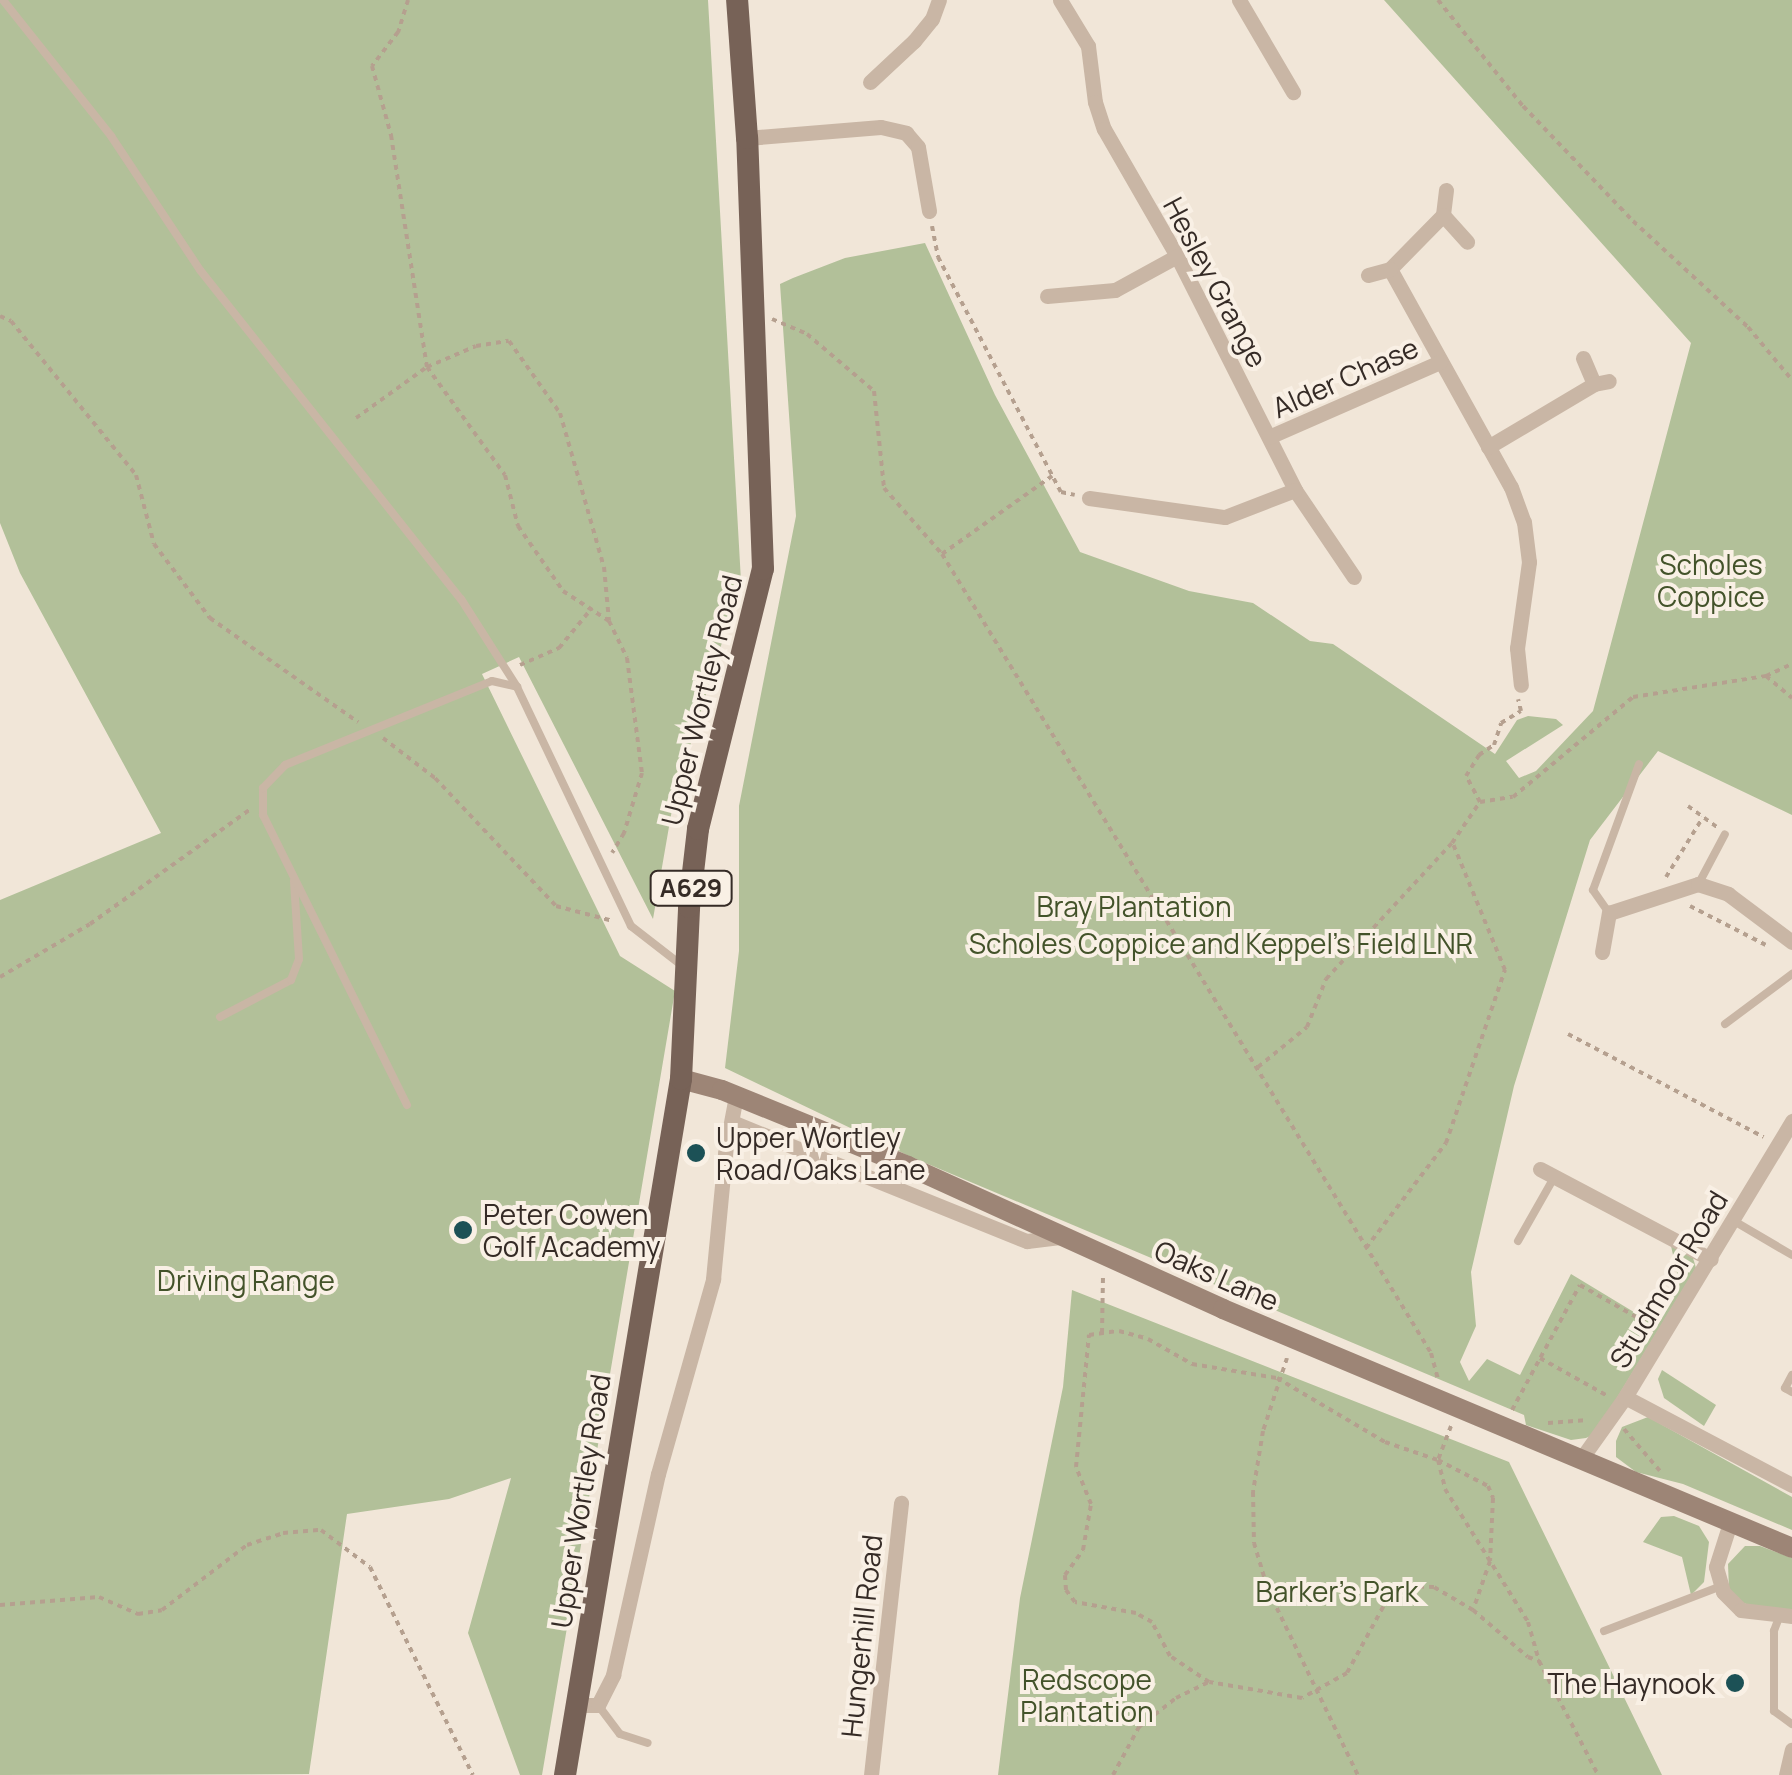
<!DOCTYPE html>
<style>
body{margin:0}
#map{position:relative;width:1792px;height:1775px;overflow:hidden;background:#f1e6d8;font-family:Manrope,sans-serif}
div>[style]{position:absolute}
[style*='--x']{left:calc(var(--x)*1px);top:calc(var(--y)*1px);width:calc(var(--w)*1px);rotate:calc(var(--a)*1deg)}
.green>*{inset:0;background:#b2c099}
.path>*{height:4px;margin-top:-2px;transform-origin:0;background:repeating-linear-gradient(90deg,#b5a08f 0 5px,transparent 0 10px)}
.lane>*{height:8px;margin:-4px;padding:0 4px;transform-origin:4px;border-radius:4px;background:#c9b6a5}
.street>*{height:15px;margin:-7.5px;padding:0 7.5px;transform-origin:7.5px;border-radius:7.5px;background:#c9b6a5}
.secondary>*{height:20px;margin:-10px;padding:0 10px;transform-origin:10px;border-radius:10px;background:#9d8576}
.primary>*{height:22px;margin:-11px;padding:0 11px;transform-origin:11px;border-radius:11px;background:#776257}
.dots>*{width:28px;height:28px;translate:-50% -50%;box-sizing:border-box;border:5px solid #f9f0e5;border-radius:50%}
span{translate:-50% -50%;white-space:nowrap;text-align:center;line-height:1.15;-webkit-text-stroke:8px #f9f0e5;paint-order:stroke}
.shield-label span{padding:2px 8px;background:#f9f0e5;border:2px solid;border-radius:8px;-webkit-text-stroke-width:0}
.shield-label{font-size:25px;color:#352b26;font-weight:700}
.street-label{font-size:28px;color:#352b26}
.park-label{font-size:28px;color:#43532a}
.poi-label{font-size:28px;color:#352b26}
.left{translate:0 -50%;text-align:left}
.right{translate:-100% -50%;text-align:right}
</style>
<div id="map">
<div class="green">
<i style="clip-path:polygon(0 0,708px 0,741px 581px,674px 798px,653px 919px,519px 657px,482px 674px,620px 956px,675px 991px,542px 1775px,520px 1775px,468px 1633px,511px 1478px,449px 1499px,347px 1514px,309px 1774px,0 1775px,0 900px,161px 833px,20px 573px,0 523px)"></i>
<i style="clip-path:polygon(1384px 0,1792px 0,1792px 815px,1658px 751px,1590px 840px,1514px 1086px,1471px 1272px,1476px 1326px,1460px 1362px,1469px 1381px,1487px 1359px,1520px 1375px,1571px 1274px,1647px 1320px,1673px 1291px,1678px 1277px,1671px 1246px,1693px 1258px,1696px 1268px,1595px 1434px,1586px 1438px,1571px 1440px,1526px 1425px,1524px 1415px,909px 1156px,725px 1068px,739px 951px,739px 806px,796px 516px,780px 284px,793px 278px,845px 258px,925px 243px,995px 395px,1080px 552px,1189px 591px,1253px 603px,1310px 641px,1333px 644px,1495px 754px,1517px 720px,1528px 716px,1556px 719px,1563px 725px,1506px 761px,1519px 778px,1536px 771px,1593px 711px,1691px 343px)"></i>
<i style="clip-path:polygon(1072px 1290px,1509px 1462px,1662px 1775px,998px 1775px,1020px 1598px,1063px 1387px)"></i>
<i style="clip-path:polygon(1662px 1370px,1716px 1405px,1704px 1426px,1664px 1398px,1658px 1379px)"></i>
<i style="clip-path:polygon(1648px 1417px,1792px 1497px,1792px 1530px,1683px 1484px,1636px 1472px,1616px 1457px,1616px 1441px,1622px 1427px)"></i>
<i style="clip-path:polygon(1674px 1516px,1699px 1526px,1709px 1542px,1704px 1582px,1691px 1595px,1682px 1557px,1643px 1542px,1661px 1517px)"></i>
<i style="clip-path:polygon(1745px 1546px,1760px 1546px,1792px 1558px,1792px 1610px,1753px 1607px,1739px 1601px,1729px 1590px,1728px 1564px)"></i>
</div>
<div class="path">
<i style="--x:408;--y:0;--w:34;--a:107"></i>
<i style="--x:398;--y:32;--w:43;--a:127.4"></i>
<i style="--x:372;--y:66;--w:72;--a:74.6"></i>
<i style="--x:391;--y:135;--w:235;--a:81.2"></i>
<i style="--x:427;--y:367;--w:133;--a:54.2"></i>
<i style="--x:505;--y:475;--w:53;--a:75.7"></i>
<i style="--x:518;--y:526;--w:79;--a:55.3"></i>
<i style="--x:563;--y:591;--w:55;--a:33.1"></i>
<i style="--x:609;--y:621;--w:41;--a:64.1"></i>
<i style="--x:627;--y:658;--w:116;--a:82.6"></i>
<i style="--x:642;--y:773;--w:63;--a:106.7"></i>
<i style="--x:624;--y:833;--w:23;--a:121"></i>
<i style="--x:1438;--y:0;--w:136;--a:51.3"></i>
<i style="--x:1523;--y:106;--w:159;--a:46.3"></i>
<i style="--x:1633;--y:221;--w:156;--a:42.7"></i>
<i style="--x:1748;--y:327;--w:69;--a:50.3"></i>
<i style="--x:932;--y:226;--w:32;--a:79"></i>
<i style="--x:938;--y:257;--w:265;--a:62.4"></i>
<i style="--x:1061;--y:492;--w:14;--a:12"></i>
<i style="--x:0;--y:316;--w:12;--a:24"></i>
<i style="--x:11;--y:321;--w:198;--a:50.9"></i>
<i style="--x:136;--y:475;--w:71;--a:75.4"></i>
<i style="--x:154;--y:544;--w:93;--a:52.9"></i>
<i style="--x:210;--y:618;--w:181;--a:35.1"></i>
<i style="--x:772;--y:319;--w:38;--a:23"></i>
<i style="--x:807;--y:334;--w:88;--a:40.4"></i>
<i style="--x:874;--y:391;--w:98;--a:84.1"></i>
<i style="--x:884;--y:488;--w:88;--a:48.7"></i>
<i style="--x:942;--y:554;--w:937;--a:58.53"></i>
<i style="--x:1431;--y:1353;--w:28;--a:75"></i>
<i style="--x:356;--y:418;--w:87;--a:-35.7"></i>
<i style="--x:427;--y:367;--w:53;--a:-23.2"></i>
<i style="--x:476;--y:346;--w:33;--a:-9"></i>
<i style="--x:509;--y:341;--w:88;--a:54.7"></i>
<i style="--x:560;--y:413;--w:160;--a:74.1"></i>
<i style="--x:604;--y:567;--w:54;--a:84.7"></i>
<i style="--x:942;--y:554;--w:135;--a:-35.3"></i>
<i style="--x:520;--y:665;--w:43;--a:-23.6"></i>
<i style="--x:559;--y:648;--w:52;--a:-50.5"></i>
<i style="--x:1766;--y:676;--w:34;--a:40"></i>
<i style="--x:383;--y:738;--w:66;--a:37.6"></i>
<i style="--x:435;--y:778;--w:176;--a:46.6"></i>
<i style="--x:556;--y:906;--w:59;--a:14.7"></i>
<i style="--x:1480;--y:802;--w:33;--a:-9"></i>
<i style="--x:1513;--y:797;--w:156;--a:-39.8"></i>
<i style="--x:1633;--y:697;--w:135;--a:-9"></i>
<i style="--x:1766;--y:676;--w:29;--a:-25"></i>
<i style="--x:1688;--y:806;--w:37;--a:36"></i>
<i style="--x:1666;--y:877;--w:70;--a:-58.3"></i>
<i style="--x:1690;--y:906;--w:85;--a:27.2"></i>
<i style="--x:0;--y:977;--w:104;--a:-30.5"></i>
<i style="--x:90;--y:924;--w:196;--a:-35.6"></i>
<i style="--x:1568;--y:1034;--w:221;--a:27.8"></i>
<i style="--x:1258;--y:1067;--w:63;--a:-39.2"></i>
<i style="--x:1307;--y:1027;--w:52;--a:-68.4"></i>
<i style="--x:1326;--y:979;--w:185;--a:-47.2"></i>
<i style="--x:1452;--y:843;--w:50;--a:-55.7"></i>
<i style="--x:1480;--y:802;--w:30;--a:-118"></i>
<i style="--x:1466;--y:776;--w:25;--a:-58"></i>
<i style="--x:1479;--y:755;--w:18;--a:-34"></i>
<i style="--x:1494;--y:745;--w:23;--a:-72"></i>
<i style="--x:1501;--y:723;--w:23;--a:-31"></i>
<i style="--x:1521;--y:711;--w:12;--a:-104"></i>
<i style="--x:1366;--y:1248;--w:132;--a:-52.7"></i>
<i style="--x:1446;--y:1143;--w:183;--a:-71.2"></i>
<i style="--x:1505;--y:970;--w:136;--a:-112.4"></i>
<i style="--x:1119;--y:1331;--w:30;--a:15"></i>
<i style="--x:1148;--y:1339;--w:51;--a:29.6"></i>
<i style="--x:1192;--y:1364;--w:86;--a:9.4"></i>
<i style="--x:1277;--y:1378;--w:126;--a:30.7"></i>
<i style="--x:1385;--y:1442;--w:56;--a:18.8"></i>
<i style="--x:1438;--y:1460;--w:56;--a:27.5"></i>
<i style="--x:1488;--y:1486;--w:13;--a:67"></i>
<i style="--x:1493;--y:1498;--w:63;--a:92.7"></i>
<i style="--x:1490;--y:1561;--w:52;--a:109.1"></i>
<i style="--x:1473;--y:1610;--w:45;--a:-149.5"></i>
<i style="--x:1434;--y:1587;--w:25;--a:-178"></i>
<i style="--x:1409;--y:1586;--w:24;--a:150"></i>
<i style="--x:1388;--y:1598;--w:85;--a:118.7"></i>
<i style="--x:1347;--y:1673;--w:51;--a:150.9"></i>
<i style="--x:1302;--y:1698;--w:94;--a:-170.2"></i>
<i style="--x:1209;--y:1682;--w:47;--a:-146.3"></i>
<i style="--x:1170;--y:1656;--w:38;--a:-118"></i>
<i style="--x:1152;--y:1622;--w:18;--a:-151"></i>
<i style="--x:1136;--y:1613;--w:62;--a:-169.8"></i>
<i style="--x:1075;--y:1602;--w:15;--a:-127"></i>
<i style="--x:1066;--y:1590;--w:15;--a:-94"></i>
<i style="--x:1065;--y:1575;--w:31;--a:-54"></i>
<i style="--x:1083;--y:1550;--w:47;--a:-80.1"></i>
<i style="--x:1091;--y:1504;--w:40;--a:-112"></i>
<i style="--x:1076;--y:1467;--w:133;--a:-84.4"></i>
<i style="--x:1089;--y:1335;--w:30;--a:-8"></i>
<i style="--x:1102;--y:1333;--w:60;--a:-89"></i>
<i style="--x:1287;--y:1358;--w:77;--a:108.2"></i>
<i style="--x:1263;--y:1431;--w:62;--a:99.3"></i>
<i style="--x:1253;--y:1492;--w:51;--a:88.9"></i>
<i style="--x:1254;--y:1543;--w:49;--a:73.4"></i>
<i style="--x:1268;--y:1590;--w:206;--a:64.1"></i>
<i style="--x:1540;--y:1358;--w:76;--a:29.3"></i>
<i style="--x:1512;--y:1410;--w:142;--a:-61.5"></i>
<i style="--x:1580;--y:1285;--w:83;--a:29.7"></i>
<i style="--x:1548;--y:1423;--w:40;--a:-4.3"></i>
<i style="--x:1451;--y:1426;--w:36;--a:111"></i>
<i style="--x:1438;--y:1460;--w:30;--a:76"></i>
<i style="--x:1445;--y:1489;--w:157;--a:58"></i>
<i style="--x:1528;--y:1622;--w:41;--a:74.2"></i>
<i style="--x:1539;--y:1661;--w:128;--a:62.6"></i>
<i style="--x:1624;--y:1429;--w:55;--a:49.4"></i>
<i style="--x:0;--y:1605;--w:99;--a:-4.6"></i>
<i style="--x:99;--y:1597;--w:43;--a:23.6"></i>
<i style="--x:138;--y:1614;--w:24;--a:-9"></i>
<i style="--x:162;--y:1610;--w:107;--a:-37.4"></i>
<i style="--x:247;--y:1545;--w:38;--a:-18"></i>
<i style="--x:283;--y:1533;--w:38;--a:-5"></i>
<i style="--x:321;--y:1530;--w:61;--a:37.1"></i>
<i style="--x:370;--y:1567;--w:232;--a:63.7"></i>
<i style="--x:1473;--y:1610;--w:72;--a:40.5"></i>
<i style="--x:1528;--y:1657;--w:12;--a:20"></i>
<i style="--x:1113;--y:1775;--w:55;--a:-61.6"></i>
<i style="--x:1139;--y:1727;--w:47;--a:-38.1"></i>
<i style="--x:1176;--y:1698;--w:37;--a:-26"></i>
</div>
<div class="lane">
<i style="--x:3;--y:0;--w:174;--a:51.5"></i>
<i style="--x:111;--y:136;--w:161;--a:56.4"></i>
<i style="--x:200;--y:270;--w:420;--a:51.6"></i>
<i style="--x:461;--y:599;--w:104;--a:57.5"></i>
<i style="--x:517;--y:687;--w:265;--a:64.5"></i>
<i style="--x:631;--y:926;--w:62;--a:37.8"></i>
<i style="--x:1699;--y:883;--w:55;--a:-62"></i>
<i style="--x:1609;--y:913;--w:28;--a:-125"></i>
<i style="--x:1593;--y:890;--w:134;--a:-69.9"></i>
<i style="--x:220;--y:1017;--w:80;--a:-27.5"></i>
<i style="--x:291;--y:980;--w:22;--a:-69"></i>
<i style="--x:299;--y:959;--w:78;--a:-93.7"></i>
<i style="--x:1725;--y:1024;--w:84;--a:-36.7"></i>
<i style="--x:407;--y:1105;--w:324;--a:-116.4"></i>
<i style="--x:263;--y:815;--w:27;--a:-90"></i>
<i style="--x:263;--y:788;--w:32;--a:-46"></i>
<i style="--x:285;--y:765;--w:223;--a:-22.1"></i>
<i style="--x:492;--y:681;--w:26;--a:13"></i>
<i style="--x:1734;--y:1221;--w:67;--a:30.4"></i>
<i style="--x:1518;--y:1241;--w:75;--a:-60.4"></i>
<i style="--x:1792;--y:1375;--w:15;--a:118"></i>
<i style="--x:1785;--y:1388;--w:8;--a:30"></i>
<i style="--x:1780;--y:1615;--w:17;--a:111"></i>
<i style="--x:1774;--y:1631;--w:80;--a:90"></i>
<i style="--x:1774;--y:1711;--w:22;--a:36"></i>
<i style="--x:1604;--y:1631;--w:125;--a:-21"></i>
<i style="--x:598;--y:1705;--w:36;--a:53"></i>
<i style="--x:620;--y:1734;--w:29;--a:18"></i>
</div>
<div class="street">
<i style="--x:1060;--y:0;--w:54;--a:58.7"></i>
<i style="--x:1088;--y:46;--w:56;--a:82.9"></i>
<i style="--x:1095;--y:102;--w:28;--a:72"></i>
<i style="--x:1104;--y:129;--w:146;--a:60.1"></i>
<i style="--x:1177;--y:256;--w:262;--a:63.2"></i>
<i style="--x:1295;--y:490;--w:105;--a:55.9"></i>
<i style="--x:1239;--y:0;--w:107;--a:59.6"></i>
<i style="--x:870;--y:82;--w:60;--a:-43"></i>
<i style="--x:914;--y:41;--w:28;--a:-51"></i>
<i style="--x:932;--y:19;--w:20;--a:-70"></i>
<i style="--x:747;--y:138;--w:134;--a:-4.7"></i>
<i style="--x:881;--y:127;--w:26;--a:13"></i>
<i style="--x:906;--y:133;--w:18;--a:49"></i>
<i style="--x:918;--y:147;--w:65;--a:80.2"></i>
<i style="--x:1446;--y:190;--w:25;--a:97"></i>
<i style="--x:1443;--y:215;--w:36;--a:48"></i>
<i style="--x:1443;--y:215;--w:76;--a:134.5"></i>
<i style="--x:1390;--y:269;--w:249;--a:61"></i>
<i style="--x:1511;--y:487;--w:37;--a:70"></i>
<i style="--x:1524;--y:522;--w:40;--a:82.9"></i>
<i style="--x:1529;--y:562;--w:87;--a:97.9"></i>
<i style="--x:1517;--y:648;--w:37;--a:84"></i>
<i style="--x:1368;--y:275;--w:23;--a:-15"></i>
<i style="--x:1047;--y:296;--w:68;--a:-5"></i>
<i style="--x:1115;--y:290;--w:71;--a:-28.7"></i>
<i style="--x:1583;--y:358;--w:28;--a:67"></i>
<i style="--x:1594;--y:384;--w:15;--a:-11"></i>
<i style="--x:1269;--y:437;--w:187;--a:-23.7"></i>
<i style="--x:1488;--y:447;--w:123;--a:-30.7"></i>
<i style="--x:1089;--y:498;--w:137;--a:8"></i>
<i style="--x:1225;--y:517;--w:75;--a:-21.1"></i>
<i style="--x:1602;--y:952;--w:40;--a:-80"></i>
<i style="--x:1609;--y:913;--w:94;--a:-18"></i>
<i style="--x:1698;--y:884;--w:32;--a:18"></i>
<i style="--x:1728;--y:894;--w:80;--a:36.9"></i>
<i style="--x:732;--y:1122;--w:318;--a:22"></i>
<i style="--x:1027;--y:1241;--w:35;--a:-7"></i>
<i style="--x:1540;--y:1169;--w:193;--a:27.8"></i>
<i style="--x:1625;--y:1397;--w:189;--a:27.8"></i>
<i style="--x:1581;--y:1459;--w:76;--a:-54.6"></i>
<i style="--x:1625;--y:1397;--w:323;--a:-58.8"></i>
<i style="--x:1730;--y:1523;--w:46;--a:107.7"></i>
<i style="--x:1716;--y:1567;--w:26;--a:74"></i>
<i style="--x:1723;--y:1592;--w:25;--a:45"></i>
<i style="--x:1741;--y:1610;--w:51;--a:6.7"></i>
<i style="--x:577;--y:1705;--w:21;--a:0"></i>
<i style="--x:598;--y:1705;--w:34;--a:-63"></i>
<i style="--x:613;--y:1675;--w:206;--a:-77.4"></i>
<i style="--x:658;--y:1474;--w:203;--a:-74.2"></i>
<i style="--x:713;--y:1279;--w:126;--a:-84.5"></i>
<i style="--x:725;--y:1154;--w:59;--a:-79.3"></i>
<i style="--x:871;--y:1775;--w:274;--a:-83.7"></i>
<i style="--x:1786;--y:1775;--w:26;--a:-77"></i>
</div>
<div class="secondary">
<i style="--x:681;--y:1079;--w:42;--a:15"></i>
<i style="--x:722;--y:1090;--w:201;--a:22.2"></i>
<i style="--x:908;--y:1166;--w:346;--a:24.4"></i>
<i style="--x:1223;--y:1309;--w:617;--a:22.78"></i>
</div>
<div class="primary">
<i style="--x:565;--y:1775;--w:706;--a:-80.54"></i>
<i style="--x:681;--y:1079;--w:172;--a:-87.3"></i>
<i style="--x:689;--y:907;--w:79;--a:-83.4"></i>
<i style="--x:698;--y:829;--w:268;--a:-76"></i>
<i style="--x:763;--y:569;--w:431;--a:-92.1"></i>
<i style="--x:747;--y:138;--w:138;--a:-94.1"></i>
</div>
<div class="dots">
<i style="left:696px;top:1153px;background:#1c5156"></i>
<i style="left:463px;top:1230px;background:#1c5156"></i>
<i style="left:1735px;top:1683px;background:#1c5156"></i>
</div>
<div class="shield-label">
<span style="left:691px;top:888px">A629</span>
</div>
<div class="street-label">
<span style="left:1216px;top:282px;rotate:62deg">Hesley Grange</span>
<span style="left:1345px;top:377px;rotate:-24deg">Alder Chase</span>
<span style="left:701px;top:700px;rotate:-76deg">Upper Wortley Road</span>
<span style="left:1217px;top:1275px;rotate:24deg">Oaks Lane</span>
<span style="left:1668px;top:1279px;rotate:-59deg">Studmoor Road</span>
<span style="left:580px;top:1501px;rotate:-81deg">Upper Wortley Road</span>
<span style="left:861px;top:1636px;rotate:-84deg">Hungerhill Road</span>
</div>
<div class="park-label">
<span style="left:1711px;top:580px">Scholes<br>Coppice</span>
<span style="left:1134px;top:906px">Bray Plantation</span>
<span style="left:1221px;top:943px">Scholes Coppice and Keppel's Field LNR</span>
<span style="left:246px;top:1280px">Driving Range</span>
<span style="left:1337px;top:1591px">Barker's Park</span>
<span style="left:1087px;top:1695px">Redscope<br>Plantation</span>
</div>
<div class="poi-label">
<span class="left" style="left:716px;top:1153px">Upper Wortley<br>Road/Oaks Lane</span>
<span class="left" style="left:483px;top:1230px">Peter Cowen<br>Golf Academy</span>
<span class="right" style="left:1715px;top:1683px">The Haynook</span>
</div>
</div>
